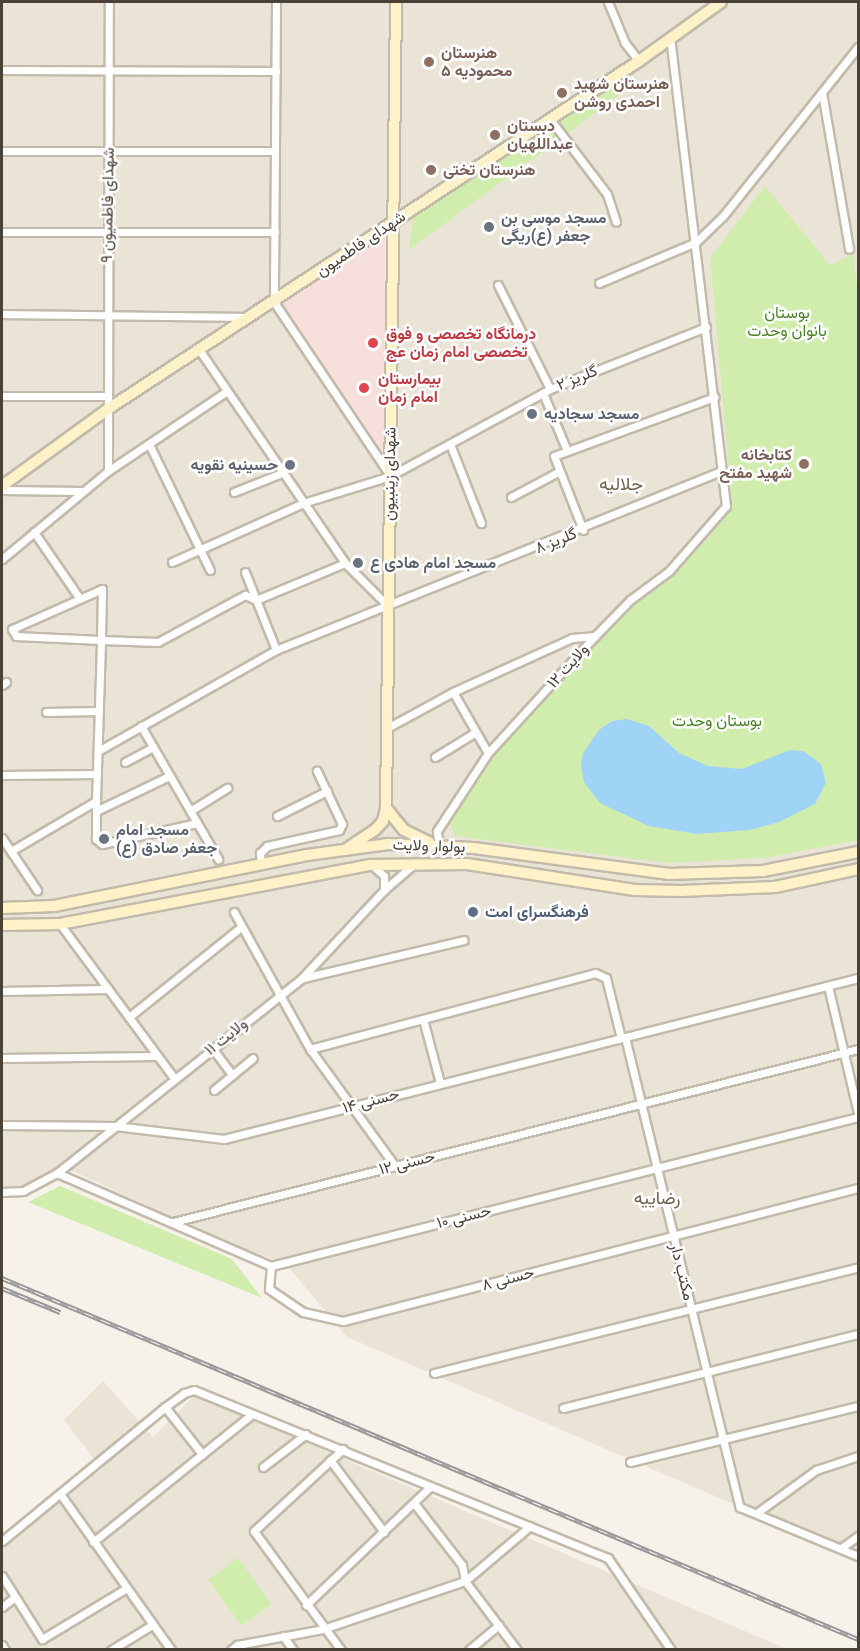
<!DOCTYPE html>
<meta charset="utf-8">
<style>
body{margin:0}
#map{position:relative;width:860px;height:1651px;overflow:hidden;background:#f6f2e9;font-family:Roboto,Vazirmatn,sans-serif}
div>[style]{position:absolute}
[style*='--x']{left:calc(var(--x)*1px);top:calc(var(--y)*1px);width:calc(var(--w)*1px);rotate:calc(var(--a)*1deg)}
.residential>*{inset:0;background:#eae4d6}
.medical>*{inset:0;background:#f7dfdb}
.green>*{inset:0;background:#d1edae;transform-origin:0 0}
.water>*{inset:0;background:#a0d4f7}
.roads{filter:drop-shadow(2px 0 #c2baaa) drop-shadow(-2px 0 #c2baaa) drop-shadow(0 2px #c2baaa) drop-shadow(0 -2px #c2baaa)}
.street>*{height:7px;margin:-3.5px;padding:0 3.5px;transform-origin:3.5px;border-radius:3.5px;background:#fff}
.secondary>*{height:10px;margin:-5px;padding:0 5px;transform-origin:5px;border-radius:5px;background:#fff2c9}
.rail>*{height:5px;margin-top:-2.5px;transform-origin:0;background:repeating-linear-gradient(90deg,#fff 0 9px,#989898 0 18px);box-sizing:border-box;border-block:2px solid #989898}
.dots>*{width:16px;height:16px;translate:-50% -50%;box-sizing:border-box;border:3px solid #fff;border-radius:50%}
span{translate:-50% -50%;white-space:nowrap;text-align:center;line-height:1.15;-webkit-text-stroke:5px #fff;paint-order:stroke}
.education-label{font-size:16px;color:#785e54;font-weight:700}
.left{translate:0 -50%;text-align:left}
.right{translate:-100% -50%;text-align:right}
.street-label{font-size:16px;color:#4a4236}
.worship-label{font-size:16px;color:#5b616d;font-weight:700}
.park-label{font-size:16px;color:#478323}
.health-label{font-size:16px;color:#be3a42;font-weight:700}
.service-label{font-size:16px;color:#4e5e75;font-weight:700}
.neighbourhood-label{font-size:18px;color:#6e614c}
.frame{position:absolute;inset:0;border:3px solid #4a4236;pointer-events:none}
</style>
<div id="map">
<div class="residential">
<i style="clip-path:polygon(2px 2px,858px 2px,858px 1558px,347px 1337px,286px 1264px,222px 1240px,68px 1169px,23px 1191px,2px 1192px)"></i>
<i style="clip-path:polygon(103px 1381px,153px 1437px,195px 1395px,787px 1649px,2px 1650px,2px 1546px,102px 1469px,64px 1420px)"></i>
</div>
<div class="medical">
<i style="clip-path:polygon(395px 222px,393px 472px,278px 304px)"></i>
</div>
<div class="green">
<i style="clip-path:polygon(618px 81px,625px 91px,409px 250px,413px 216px)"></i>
<i style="clip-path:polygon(765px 186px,830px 265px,853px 255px,858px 292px,858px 840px,766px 858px,669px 863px,455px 836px,448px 819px,505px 739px,638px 601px,708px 539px,732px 502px,710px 258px)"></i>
<i style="clip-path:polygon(60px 1186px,232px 1259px,262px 1298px,28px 1202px)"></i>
<i style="left:238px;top:1558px;width:57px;height:37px;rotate:54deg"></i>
</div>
<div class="water">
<i style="clip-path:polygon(627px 719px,649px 726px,679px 753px,708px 766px,742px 769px,790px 750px,803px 751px,821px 764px,826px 783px,815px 804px,779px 822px,750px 830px,697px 834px,649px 826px,600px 803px,584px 782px,581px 766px,583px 753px,599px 730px,612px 721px)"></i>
</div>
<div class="roads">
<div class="street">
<i style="--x:276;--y:2;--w:300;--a:90.4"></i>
<i style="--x:274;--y:302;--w:207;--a:56.2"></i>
<i style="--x:608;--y:2;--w:44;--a:67.5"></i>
<i style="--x:625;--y:43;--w:23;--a:52"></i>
<i style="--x:2;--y:70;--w:274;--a:0.2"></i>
<i style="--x:822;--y:92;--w:159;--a:80.2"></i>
<i style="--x:550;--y:119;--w:94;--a:52.8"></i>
<i style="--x:607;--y:194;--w:29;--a:72"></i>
<i style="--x:2;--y:151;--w:273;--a:0"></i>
<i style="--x:2;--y:232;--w:273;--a:0"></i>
<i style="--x:599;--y:283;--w:105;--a:-22.9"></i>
<i style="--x:696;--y:242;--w:37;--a:-44"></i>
<i style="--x:723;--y:216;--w:216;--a:-51.4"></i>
<i style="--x:498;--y:285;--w:116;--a:63.4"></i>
<i style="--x:2;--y:314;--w:246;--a:0.7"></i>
<i style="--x:200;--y:351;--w:257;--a:55.6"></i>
<i style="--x:345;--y:563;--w:61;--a:45"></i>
<i style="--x:543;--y:393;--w:63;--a:67.5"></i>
<i style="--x:2;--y:396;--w:105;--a:0"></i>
<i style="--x:149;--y:444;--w:140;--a:64.2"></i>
<i style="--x:450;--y:444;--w:85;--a:68.6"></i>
<i style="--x:108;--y:471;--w:469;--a:-89.9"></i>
<i style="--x:2;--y:490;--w:80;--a:0.7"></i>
<i style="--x:234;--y:492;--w:52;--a:-21.6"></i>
<i style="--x:511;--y:497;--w:55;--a:-28"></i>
<i style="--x:583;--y:530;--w:79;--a:-111.4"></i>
<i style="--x:554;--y:456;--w:171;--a:-20.2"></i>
<i style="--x:34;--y:532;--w:81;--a:55.5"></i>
<i style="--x:2;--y:559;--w:138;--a:-39.7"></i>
<i style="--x:108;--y:471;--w:143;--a:-33.9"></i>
<i style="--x:172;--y:562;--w:144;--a:-24.2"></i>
<i style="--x:303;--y:503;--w:91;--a:-17.2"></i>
<i style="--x:390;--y:476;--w:182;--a:-28.5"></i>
<i style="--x:550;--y:389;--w:168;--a:-21.7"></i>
<i style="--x:245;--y:572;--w:84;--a:68.3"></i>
<i style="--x:2;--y:685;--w:5;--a:-37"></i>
<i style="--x:453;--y:692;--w:70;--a:60.2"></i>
<i style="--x:46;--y:712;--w:53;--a:-1.1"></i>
<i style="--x:141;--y:726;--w:154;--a:59.9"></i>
<i style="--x:387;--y:728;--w:75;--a:-28.6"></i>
<i style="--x:453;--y:692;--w:131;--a:-24.4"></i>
<i style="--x:572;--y:638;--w:23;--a:-5"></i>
<i style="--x:98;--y:751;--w:205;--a:-29.6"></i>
<i style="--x:276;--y:650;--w:481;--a:-21.9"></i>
<i style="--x:435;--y:757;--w:46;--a:-31.6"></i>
<i style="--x:125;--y:762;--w:32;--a:-28"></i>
<i style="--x:2;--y:775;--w:95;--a:-0.6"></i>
<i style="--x:96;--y:811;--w:81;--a:-25.6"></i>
<i style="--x:190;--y:811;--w:44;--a:-31.9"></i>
<i style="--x:277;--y:816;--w:56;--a:-26.6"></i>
<i style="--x:197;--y:823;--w:97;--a:167.5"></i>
<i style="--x:102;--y:844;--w:8;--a:-140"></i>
<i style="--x:96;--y:839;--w:38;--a:-90"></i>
<i style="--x:96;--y:801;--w:161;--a:-88.2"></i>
<i style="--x:101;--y:640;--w:51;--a:-88.9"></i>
<i style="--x:102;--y:589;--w:98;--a:156"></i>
<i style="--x:12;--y:629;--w:8;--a:60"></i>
<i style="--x:16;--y:636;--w:85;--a:2.7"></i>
<i style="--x:101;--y:640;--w:57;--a:2"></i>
<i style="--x:158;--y:642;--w:99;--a:-28.4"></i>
<i style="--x:245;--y:595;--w:12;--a:24"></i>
<i style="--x:256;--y:600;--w:96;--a:-22.6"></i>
<i style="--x:2;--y:838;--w:63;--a:56.1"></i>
<i style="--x:439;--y:846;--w:15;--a:-98"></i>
<i style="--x:437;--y:831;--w:93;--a:-56.8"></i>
<i style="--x:488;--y:753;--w:159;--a:-47.6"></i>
<i style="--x:595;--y:636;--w:50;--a:-45.8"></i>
<i style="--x:630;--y:600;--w:49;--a:-36.6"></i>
<i style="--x:669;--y:571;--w:86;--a:-48.8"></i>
<i style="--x:726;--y:506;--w:470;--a:-96.8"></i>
<i style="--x:11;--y:851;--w:99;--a:-30.5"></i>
<i style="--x:261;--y:865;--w:12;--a:-95"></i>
<i style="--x:260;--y:853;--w:10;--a:-45"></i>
<i style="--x:267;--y:846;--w:74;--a:-12.5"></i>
<i style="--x:339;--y:830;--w:7;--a:-63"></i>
<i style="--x:342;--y:824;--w:59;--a:-115.3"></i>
<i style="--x:374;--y:867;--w:13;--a:42"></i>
<i style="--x:384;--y:876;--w:14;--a:90"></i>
<i style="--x:234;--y:912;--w:157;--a:61"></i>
<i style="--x:310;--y:1049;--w:145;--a:54"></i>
<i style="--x:60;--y:924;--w:192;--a:53.5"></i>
<i style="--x:303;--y:978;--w:165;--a:-13.3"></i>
<i style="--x:828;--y:986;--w:130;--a:76.7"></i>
<i style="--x:2;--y:991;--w:106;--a:-1.1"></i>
<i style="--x:129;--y:1017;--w:144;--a:-38.8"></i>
<i style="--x:423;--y:1019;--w:66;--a:75.1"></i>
<i style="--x:625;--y:1037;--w:484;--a:76.3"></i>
<i style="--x:740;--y:1507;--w:128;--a:22.6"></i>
<i style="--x:212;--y:1048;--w:34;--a:53"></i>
<i style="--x:310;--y:1049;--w:295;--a:-14.9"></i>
<i style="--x:595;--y:973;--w:12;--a:24"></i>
<i style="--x:606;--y:978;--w:62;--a:76"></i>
<i style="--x:2;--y:1058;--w:155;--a:-0.7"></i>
<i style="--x:214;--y:1090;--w:50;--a:-39.4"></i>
<i style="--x:2;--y:1125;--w:113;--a:0.5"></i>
<i style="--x:115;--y:1126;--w:110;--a:6.8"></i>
<i style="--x:224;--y:1139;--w:654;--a:-14.25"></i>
<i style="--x:57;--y:1173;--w:233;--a:23.5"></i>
<i style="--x:2;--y:1192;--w:21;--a:-3"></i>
<i style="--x:23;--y:1191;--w:38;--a:-28"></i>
<i style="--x:57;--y:1173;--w:313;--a:-38.5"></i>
<i style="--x:302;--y:978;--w:120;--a:-47"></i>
<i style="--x:384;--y:890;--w:38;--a:-41"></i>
<i style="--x:173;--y:1222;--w:707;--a:-14.17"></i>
<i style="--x:271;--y:1266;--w:23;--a:95"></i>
<i style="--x:269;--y:1289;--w:41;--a:34.1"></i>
<i style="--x:303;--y:1312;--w:41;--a:12.7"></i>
<i style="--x:343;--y:1321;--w:532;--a:-14.48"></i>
<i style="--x:271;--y:1266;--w:606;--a:-14.24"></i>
<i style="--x:434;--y:1373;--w:437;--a:-14"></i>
<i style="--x:165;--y:1407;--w:60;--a:51.8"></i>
<i style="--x:563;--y:1408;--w:304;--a:-14.1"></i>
<i style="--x:330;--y:1460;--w:90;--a:53.1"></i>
<i style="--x:630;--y:1462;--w:235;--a:-13.8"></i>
<i style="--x:263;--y:1467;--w:54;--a:-37.5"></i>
<i style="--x:61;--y:1495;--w:190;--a:54.6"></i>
<i style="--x:414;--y:1503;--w:78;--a:52.3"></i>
<i style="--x:462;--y:1565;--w:16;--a:79"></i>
<i style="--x:758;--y:1512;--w:72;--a:-35.9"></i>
<i style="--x:816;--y:1470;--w:44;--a:-18.4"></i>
<i style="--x:2;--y:1541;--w:211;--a:-39.4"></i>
<i style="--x:165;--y:1407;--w:24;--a:-36"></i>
<i style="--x:184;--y:1393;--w:10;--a:-17"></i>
<i style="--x:194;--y:1390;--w:447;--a:22.1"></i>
<i style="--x:608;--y:1558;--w:112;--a:55.6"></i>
<i style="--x:93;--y:1542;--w:203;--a:-38.8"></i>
<i style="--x:841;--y:1548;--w:21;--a:-35"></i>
<i style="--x:2;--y:1576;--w:75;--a:57.6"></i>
<i style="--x:42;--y:1639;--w:97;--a:-31.1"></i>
<i style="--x:465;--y:1581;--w:85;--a:-40.2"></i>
<i style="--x:306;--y:1605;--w:171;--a:-43.6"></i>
<i style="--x:2;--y:1607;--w:16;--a:-38"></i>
<i style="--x:283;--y:1636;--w:17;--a:54"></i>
<i style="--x:2;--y:1645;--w:6;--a:59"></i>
<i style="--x:111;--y:1650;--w:48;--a:-31.4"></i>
<i style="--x:231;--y:1650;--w:8;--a:-40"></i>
<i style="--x:237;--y:1645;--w:87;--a:-10.5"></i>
<i style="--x:323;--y:1629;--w:150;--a:-18.7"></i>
<i style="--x:465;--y:1581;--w:86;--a:53"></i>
<i style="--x:341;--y:1650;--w:147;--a:-126.2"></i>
<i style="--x:254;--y:1531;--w:121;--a:-42.7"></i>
<i style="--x:469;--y:1650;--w:39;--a:-40"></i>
</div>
<div class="secondary">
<i style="--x:2;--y:486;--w:131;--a:-36"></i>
<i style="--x:108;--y:409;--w:635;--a:-33.24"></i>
<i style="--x:639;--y:61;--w:101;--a:-35.7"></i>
<i style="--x:386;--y:808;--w:28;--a:51"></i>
<i style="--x:404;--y:830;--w:28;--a:26"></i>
<i style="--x:345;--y:850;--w:36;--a:-34"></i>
<i style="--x:375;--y:830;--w:12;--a:-48"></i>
<i style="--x:383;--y:821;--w:13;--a:-77"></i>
<i style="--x:386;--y:808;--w:806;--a:-89.29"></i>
<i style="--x:2;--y:908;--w:52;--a:-2.2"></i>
<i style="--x:54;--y:906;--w:258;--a:-11.4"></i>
<i style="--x:307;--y:855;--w:82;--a:-7.7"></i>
<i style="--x:388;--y:844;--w:86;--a:2.7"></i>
<i style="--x:474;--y:848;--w:197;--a:7.6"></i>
<i style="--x:669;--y:874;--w:94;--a:-1.8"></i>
<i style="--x:763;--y:871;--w:97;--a:-11.3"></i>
<i style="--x:2;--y:925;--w:58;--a:-1"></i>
<i style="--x:60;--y:924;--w:316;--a:-10.8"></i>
<i style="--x:370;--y:865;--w:97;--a:-0.6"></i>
<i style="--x:467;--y:864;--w:170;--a:8.8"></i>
<i style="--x:635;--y:890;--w:46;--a:1.2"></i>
<i style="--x:681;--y:891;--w:94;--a:-2.4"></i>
<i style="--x:775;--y:887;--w:85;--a:-12.2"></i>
</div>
</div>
<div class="rail">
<i style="--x:2;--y:1278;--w:929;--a:22.87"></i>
<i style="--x:2;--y:1288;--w:63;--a:22.5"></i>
</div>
<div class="dots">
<i style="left:429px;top:62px;background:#8d6e63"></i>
<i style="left:562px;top:93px;background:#8d6e63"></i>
<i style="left:495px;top:135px;background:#8d6e63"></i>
<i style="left:431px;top:170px;background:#8d6e63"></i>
<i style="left:489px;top:227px;background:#6b7280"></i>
<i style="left:373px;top:343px;background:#e0444e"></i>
<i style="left:364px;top:388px;background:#e0444e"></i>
<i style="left:532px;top:414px;background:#6b7280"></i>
<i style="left:804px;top:464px;background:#8d6e63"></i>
<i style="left:290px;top:465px;background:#6b7280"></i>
<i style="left:358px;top:563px;background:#6b7280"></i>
<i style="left:104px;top:839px;background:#6b7280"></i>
<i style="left:473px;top:912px;background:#5c6f8a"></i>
</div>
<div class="education-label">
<span class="left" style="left:441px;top:62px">هنرستان<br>محمودیه ۵</span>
<span class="left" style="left:574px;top:93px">هنرستان شهید<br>احمدی روشن</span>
<span class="left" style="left:507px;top:135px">دبستان<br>عبداللهیان</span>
<span class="left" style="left:443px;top:170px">هنرستان تختی</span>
<span class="right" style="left:792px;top:464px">کتابخانه<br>شهید مفتح</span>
</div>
<div class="street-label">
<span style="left:108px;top:205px;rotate:-89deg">شهدای فاطمیون ۹</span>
<span style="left:361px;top:244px;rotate:-34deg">شهدای فاطمیون</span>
<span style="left:577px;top:378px;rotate:-22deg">گلریز ۲</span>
<span style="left:390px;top:474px;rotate:-89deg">شهدای زینبیون</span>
<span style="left:556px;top:541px;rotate:-22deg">گلریز ۸</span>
<span style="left:568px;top:666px;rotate:-48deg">ولایت ۱۲</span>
<span style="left:429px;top:846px;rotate:2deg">بولوار ولایت</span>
<span style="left:226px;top:1037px;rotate:-38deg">ولایت ۱۱</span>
<span style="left:371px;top:1101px;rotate:-15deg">حسنی ۱۴</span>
<span style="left:407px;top:1163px;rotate:-14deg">حسنی ۱۲</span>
<span style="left:464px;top:1217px;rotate:-14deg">حسنی ۱۰</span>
<span style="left:682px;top:1272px;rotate:76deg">مکتب دار</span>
<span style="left:508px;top:1279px;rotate:-15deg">حسنی ۸</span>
</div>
<div class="worship-label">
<span class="left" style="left:501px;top:227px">مسجد موسی بن<br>جعفر (ع)ریگی</span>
<span class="left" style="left:544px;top:414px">مسجد سجادیه</span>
<span class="right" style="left:278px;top:465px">حسینیه نقویه</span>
<span class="left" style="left:370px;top:563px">مسجد امام هادی ع</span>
<span class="left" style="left:116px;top:839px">مسجد امام<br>جعفر صادق (ع)</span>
</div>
<div class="park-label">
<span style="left:787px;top:322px">بوستان<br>بانوان وحدت</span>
<span style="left:717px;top:721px">بوستان وحدت</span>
</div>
<div class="health-label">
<span class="left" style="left:386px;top:343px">درمانگاه تخصصی و فوق<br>تخصصی امام زمان عج</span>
<span class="left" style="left:378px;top:388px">بیمارستان<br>امام زمان</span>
</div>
<div class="service-label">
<span class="left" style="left:485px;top:912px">فرهنگسرای امت</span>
</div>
<div class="neighbourhood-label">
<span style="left:621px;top:484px">جلالیه</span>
<span style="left:657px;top:1198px">رضاییه</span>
</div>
<div class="frame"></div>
</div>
